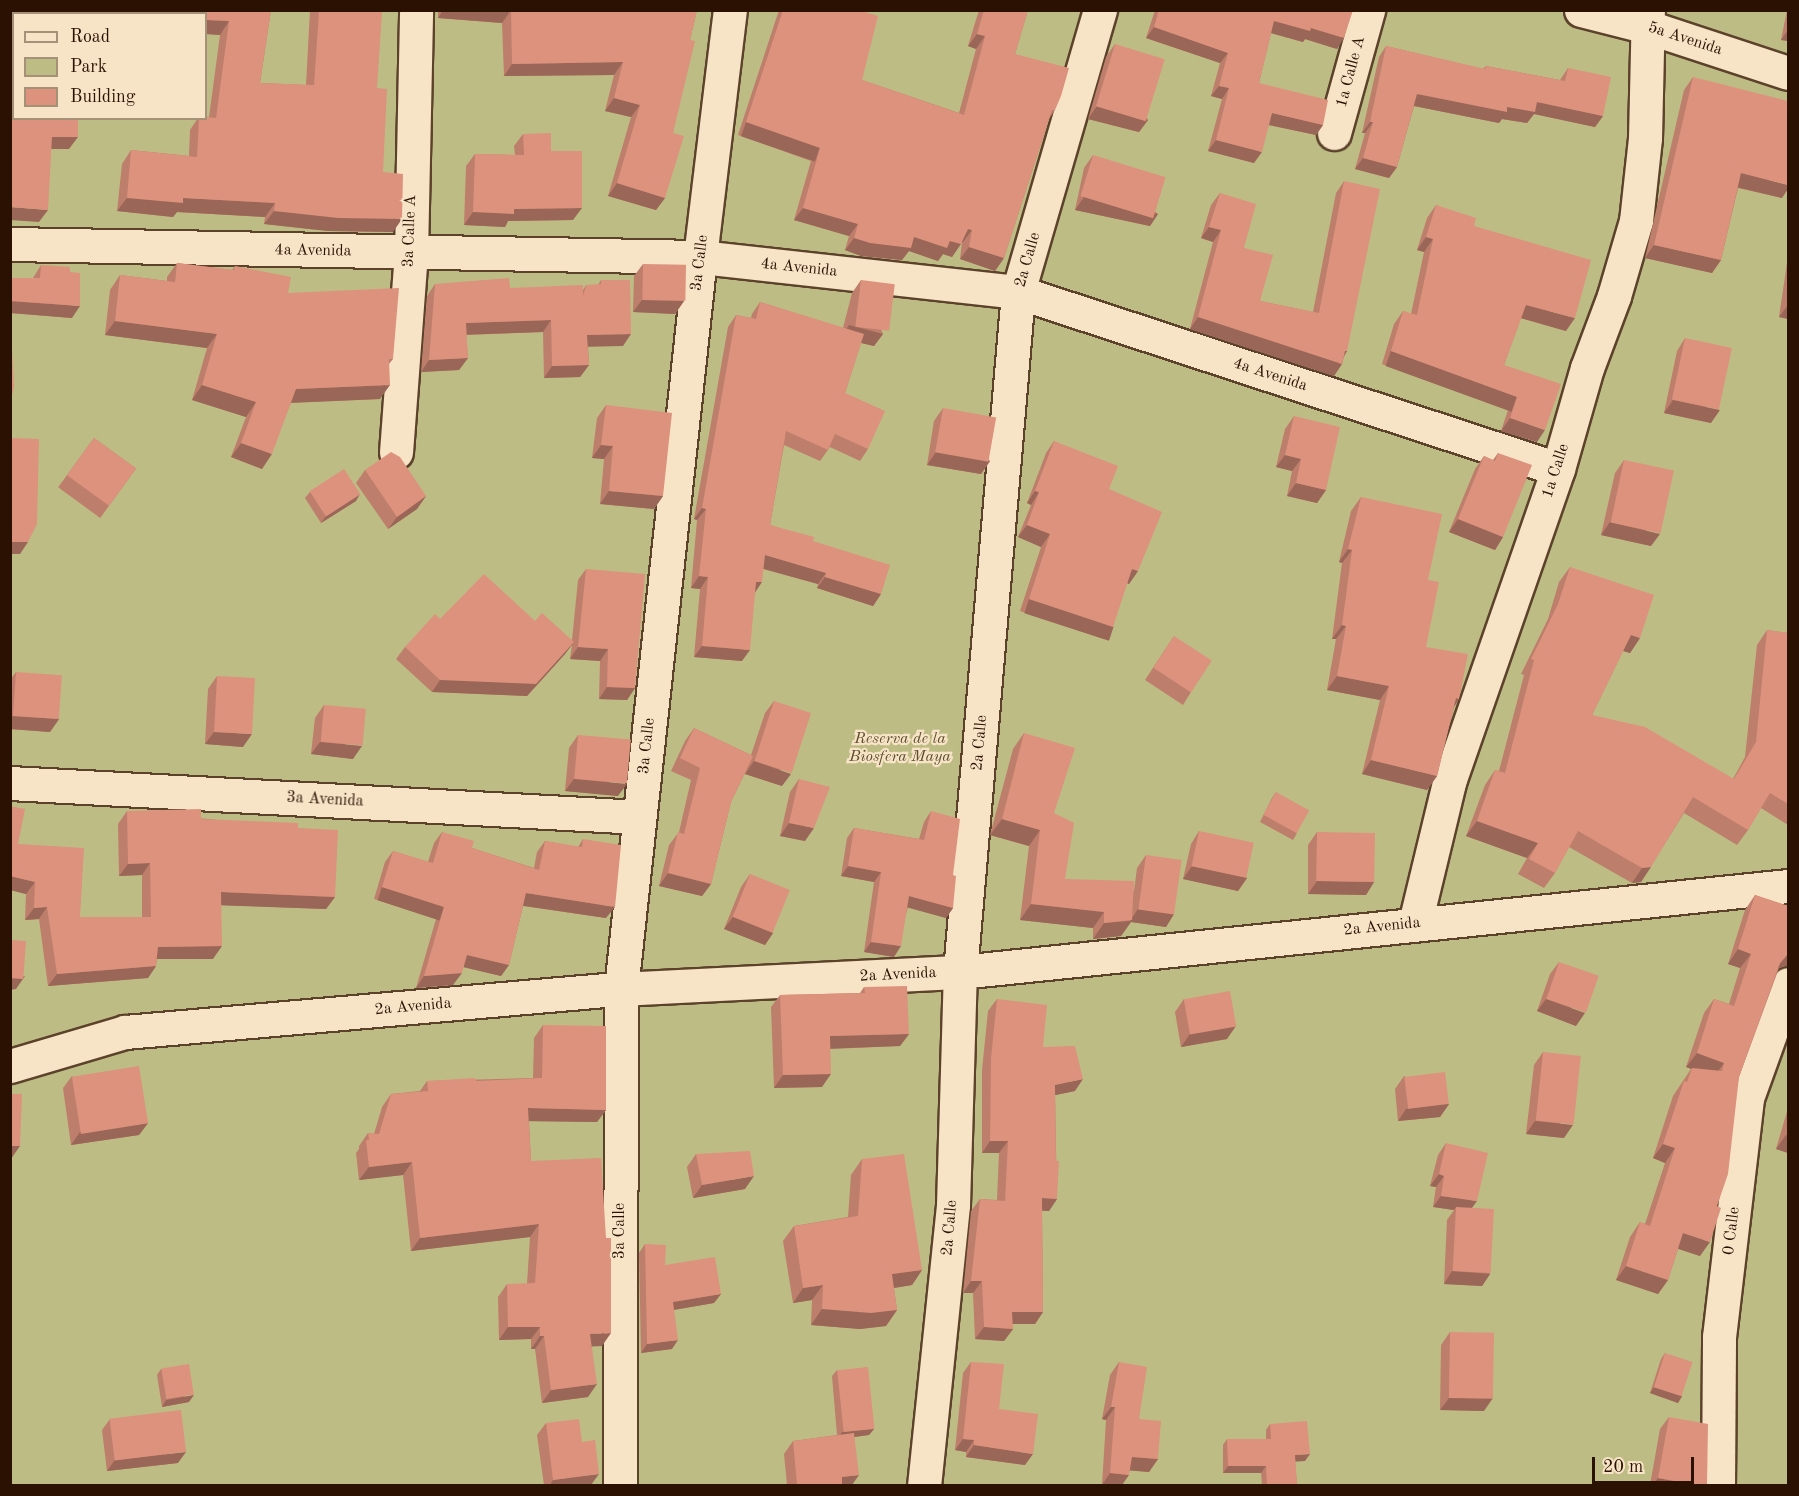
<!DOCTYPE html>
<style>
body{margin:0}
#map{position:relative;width:1799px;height:1496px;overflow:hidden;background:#f3d5a7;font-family:"Old Standard TT",serif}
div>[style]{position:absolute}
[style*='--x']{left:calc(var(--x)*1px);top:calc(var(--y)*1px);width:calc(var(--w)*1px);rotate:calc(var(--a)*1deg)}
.green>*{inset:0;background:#bebc85}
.roads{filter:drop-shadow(2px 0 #5c422b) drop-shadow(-2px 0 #5c422b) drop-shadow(0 2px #5c422b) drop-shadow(0 -2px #5c422b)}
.minor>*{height:33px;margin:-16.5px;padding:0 16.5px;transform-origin:16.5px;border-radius:16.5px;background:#f7e4c6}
.tertiary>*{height:33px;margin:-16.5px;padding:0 16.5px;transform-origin:16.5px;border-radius:16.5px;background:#f7e4c6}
.wall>*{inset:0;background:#bd7e6b;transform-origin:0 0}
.shaded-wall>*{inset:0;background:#9a6657;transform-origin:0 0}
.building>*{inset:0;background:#dc927c;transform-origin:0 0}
span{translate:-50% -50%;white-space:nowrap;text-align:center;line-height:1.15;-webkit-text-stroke:4.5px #f7e4c6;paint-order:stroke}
.street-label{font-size:16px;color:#2a1102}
.park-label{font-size:16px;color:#5e4d30;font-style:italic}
.frame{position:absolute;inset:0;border:12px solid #2a1102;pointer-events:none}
.legend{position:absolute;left:12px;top:12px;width:195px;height:108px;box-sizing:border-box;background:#f7e4c6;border:2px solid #a59078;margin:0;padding:8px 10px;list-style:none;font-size:18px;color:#2a1102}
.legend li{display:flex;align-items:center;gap:12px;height:30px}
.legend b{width:30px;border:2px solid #a59078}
.scale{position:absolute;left:1592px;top:1457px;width:102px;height:27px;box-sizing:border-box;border:3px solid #2a1102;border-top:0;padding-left:8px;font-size:18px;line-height:21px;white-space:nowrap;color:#2a1102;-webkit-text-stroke:4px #f7e4c6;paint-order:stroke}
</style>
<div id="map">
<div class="green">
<i style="clip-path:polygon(evenodd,11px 11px,1788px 11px,1788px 1485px,11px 1485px,11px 11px,14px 14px,206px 14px,206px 118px,14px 118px,14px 14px)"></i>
</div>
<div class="roads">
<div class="minor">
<i style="--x:1334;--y:133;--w:128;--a:-74.5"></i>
<i style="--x:10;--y:244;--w:690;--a:1.08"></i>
<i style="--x:700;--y:257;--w:320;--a:6.3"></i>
<i style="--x:1018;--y:292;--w:568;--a:18.15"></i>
<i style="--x:396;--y:452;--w:199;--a:-85.7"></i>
<i style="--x:411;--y:254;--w:244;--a:-88.8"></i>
<i style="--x:10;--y:783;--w:630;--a:3.09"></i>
<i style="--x:1415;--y:923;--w:145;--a:-76.4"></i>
<i style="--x:1449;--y:782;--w:331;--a:-70.8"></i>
<i style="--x:1558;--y:469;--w:105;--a:-74"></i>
<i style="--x:1587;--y:368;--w:77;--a:-69.4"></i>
<i style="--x:1614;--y:296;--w:78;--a:-73.7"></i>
<i style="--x:1636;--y:221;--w:83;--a:-83.8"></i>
<i style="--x:1645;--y:138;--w:128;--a:-88.7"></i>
<i style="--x:10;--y:1066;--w:120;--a:-16.5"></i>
<i style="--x:125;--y:1032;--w:498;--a:-5"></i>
<i style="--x:621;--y:989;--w:339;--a:-2.9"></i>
<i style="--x:960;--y:972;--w:832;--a:-5.93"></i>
<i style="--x:620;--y:1486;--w:497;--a:-89.9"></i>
<i style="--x:621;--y:989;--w:736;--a:-83.84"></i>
<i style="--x:700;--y:257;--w:249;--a:-83.1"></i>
<i style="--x:924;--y:1486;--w:282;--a:-84.1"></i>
<i style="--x:953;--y:1205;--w:233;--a:-88.3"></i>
<i style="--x:960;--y:972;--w:682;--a:-85.12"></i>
<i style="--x:1018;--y:292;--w:294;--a:-73.8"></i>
<i style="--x:1718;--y:1486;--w:149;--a:-89.6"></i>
<i style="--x:1719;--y:1337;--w:241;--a:-83.3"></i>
<i style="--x:1747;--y:1098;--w:121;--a:-70.2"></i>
</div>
<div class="tertiary">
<i style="--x:1581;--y:10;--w:69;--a:14.2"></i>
<i style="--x:1648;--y:27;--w:147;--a:18.2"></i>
</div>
</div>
<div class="wall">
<i style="left:40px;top:10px;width:87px;height:4px"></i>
<i style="clip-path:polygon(191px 10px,271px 10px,260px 83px,306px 85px,310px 10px,371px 10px,377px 88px,383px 172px,393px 232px,328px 231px,264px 224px,265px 217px,177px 212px,173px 217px,117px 211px,122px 164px,131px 150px,189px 156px,190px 130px,198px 118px,206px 118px,209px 117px,220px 35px,206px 34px,206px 14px,191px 14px)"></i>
<i style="clip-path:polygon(438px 10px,697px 10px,690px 40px,673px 133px,665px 198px,656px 210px,608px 196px,631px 117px,605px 111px,614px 75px,504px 76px,502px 23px,438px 18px)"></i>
<i style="clip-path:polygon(779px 10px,858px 10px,862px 80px,959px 113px,976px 49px,968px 46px,979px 10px,1028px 10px,1015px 54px,1055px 110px,1049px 119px,1004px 258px,995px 271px,960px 259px,962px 242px,952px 257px,943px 254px,938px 261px,909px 251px,902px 260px,861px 256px,845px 250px,849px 236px,794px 220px,811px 161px,738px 135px)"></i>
<i style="clip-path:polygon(1155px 10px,1353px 10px,1337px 49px,1305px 39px,1303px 42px,1271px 33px,1259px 83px,1323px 125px,1316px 135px,1269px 125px,1254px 163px,1208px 151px,1222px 99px,1211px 96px,1220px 63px,1146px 38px)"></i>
<i style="clip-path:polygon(1787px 10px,1788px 10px,1788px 41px,1781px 40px)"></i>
<i style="clip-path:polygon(1115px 44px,1148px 120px,1139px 132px,1088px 119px,1106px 57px)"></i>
<i style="clip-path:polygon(1386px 46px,1483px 69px,1486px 66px,1560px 80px,1568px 68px,1603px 116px,1595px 127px,1534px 114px,1527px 123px,1502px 119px,1499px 123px,1414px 106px,1397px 167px,1389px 178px,1355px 169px,1365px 133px,1362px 133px,1379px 57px)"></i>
<i style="clip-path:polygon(1693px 77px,1782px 198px,1738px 188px,1721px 260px,1712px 273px,1645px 258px,1684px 90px)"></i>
<i style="clip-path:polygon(523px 134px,551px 151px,573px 220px,508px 221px,505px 227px,464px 225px,466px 166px,475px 154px,515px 155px,514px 146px)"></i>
<i style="clip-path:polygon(1093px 155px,1158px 214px,1150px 226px,1075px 210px,1084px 168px)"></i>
<i style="clip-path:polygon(1344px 181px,1347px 351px,1344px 357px,1342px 364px,1334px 376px,1190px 329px,1213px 242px,1201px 238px,1211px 205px,1220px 193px,1244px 248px,1260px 301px,1313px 312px,1336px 193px)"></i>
<i style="clip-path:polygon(1436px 205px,1474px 226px,1566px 331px,1521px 318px,1504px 365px,1537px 442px,1501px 431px,1508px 410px,1382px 364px,1394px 324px,1403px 311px,1411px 314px,1424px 252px,1417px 250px,1427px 218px)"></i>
<i style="clip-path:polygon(1788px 256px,1788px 319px,1779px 317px)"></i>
<i style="clip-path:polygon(177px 263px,232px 270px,235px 266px,288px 293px,393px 359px,389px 364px,380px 399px,291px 403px,262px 469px,231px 457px,246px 417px,192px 400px,207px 348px,105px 335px,110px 290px,120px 275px,167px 281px,167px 277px)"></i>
<i style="clip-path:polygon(643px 264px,684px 301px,675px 314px,633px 312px,634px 276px)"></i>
<i style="clip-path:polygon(41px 265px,70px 272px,72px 318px,11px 313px,10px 278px,33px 278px)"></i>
<i style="clip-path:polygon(601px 280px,623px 346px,588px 346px,589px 365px,580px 377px,544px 378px,543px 332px,466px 335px,468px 358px,459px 370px,421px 372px,427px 296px,435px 284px,510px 288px,583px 290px,586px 285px,598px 285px)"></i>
<i style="clip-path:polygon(861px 280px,883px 334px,874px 346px,861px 343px,845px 393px,868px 449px,860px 461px,830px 447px,820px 461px,784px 445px,770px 525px,813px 541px,881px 594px,873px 606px,817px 588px,818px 584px,763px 569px,755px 593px,742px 661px,694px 657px,700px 589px,691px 588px,697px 520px,694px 519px,728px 327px,736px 315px,751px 318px,752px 314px,760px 302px,843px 328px,852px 293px)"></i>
<i style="clip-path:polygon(1685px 338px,1711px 423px,1664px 413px,1677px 351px)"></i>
<i style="clip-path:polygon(606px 405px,663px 496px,654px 509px,600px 504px,604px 459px,592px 458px,597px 418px)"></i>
<i style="clip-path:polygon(943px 408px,990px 461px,981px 474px,927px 465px,934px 421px)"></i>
<i style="clip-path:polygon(1294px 416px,1326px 490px,1317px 503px,1287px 496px,1292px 471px,1276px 467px,1285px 429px)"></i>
<i style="left:94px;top:438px;width:52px;height:61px;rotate:36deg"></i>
<i style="clip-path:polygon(1054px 441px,1109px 489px,1138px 571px,1129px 584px,1127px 583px,1104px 639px,1020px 611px,1041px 547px,1018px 537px,1031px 505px,1027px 503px,1046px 453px)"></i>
<i style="clip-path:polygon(1498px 453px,1503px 537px,1495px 550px,1449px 532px,1475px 469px,1484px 456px,1493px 460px)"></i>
<i style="clip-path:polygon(1624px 460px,1651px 546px,1601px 535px,1615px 473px)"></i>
<i style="clip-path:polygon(365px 470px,426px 496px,417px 509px,388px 529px,356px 483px)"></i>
<i style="clip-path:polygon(310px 492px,356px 501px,321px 523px,305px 498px)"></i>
<i style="clip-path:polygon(1361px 497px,1428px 580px,1426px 647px,1459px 699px,1454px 707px,1437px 776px,1427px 790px,1362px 774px,1380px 700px,1327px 690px,1336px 639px,1332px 639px,1342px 563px,1339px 562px,1351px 511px)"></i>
<i style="clip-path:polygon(1570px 567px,1640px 638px,1630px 653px,1623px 651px,1592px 715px,1733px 779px,1745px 757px,1757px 645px,1767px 630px,1788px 633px,1788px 825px,1761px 808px,1748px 830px,1737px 845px,1684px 813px,1641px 882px,1632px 883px,1569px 847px,1555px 873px,1544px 888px,1518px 874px,1527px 858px,1466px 836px,1485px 785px,1495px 770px,1499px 771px,1524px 675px,1521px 674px,1548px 619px,1559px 582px)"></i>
<i style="clip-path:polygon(586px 569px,635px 688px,627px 700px,599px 699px,600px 661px,570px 659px,572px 645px,565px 654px,527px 696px,432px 692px,396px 659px,405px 647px,440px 619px,535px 621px,572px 640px,578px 580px)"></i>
<i style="clip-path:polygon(1174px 636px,1191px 692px,1183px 705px,1145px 680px)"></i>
<i style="clip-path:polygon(16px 672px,59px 719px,50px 732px,10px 729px,10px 680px)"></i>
<i style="clip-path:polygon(217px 676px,243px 747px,205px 744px,208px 689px)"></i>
<i style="clip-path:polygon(774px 701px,782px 786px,745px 774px,747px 769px,731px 802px,711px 884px,702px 896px,659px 886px,669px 845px,679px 832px,691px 780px,671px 771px,685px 741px,694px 728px,751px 755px,765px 713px)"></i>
<i style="clip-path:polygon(324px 705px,353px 759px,311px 754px,315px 718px)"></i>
<i style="clip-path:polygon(1024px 733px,1054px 813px,1065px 879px,1134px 891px,1137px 868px,1146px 855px,1174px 914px,1166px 927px,1131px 922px,1121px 936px,1093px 939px,1093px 928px,1020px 920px,1029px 846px,990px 835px,1013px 749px)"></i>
<i style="clip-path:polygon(578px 735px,618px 796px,565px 791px,569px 748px)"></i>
<i style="clip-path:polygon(799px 779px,805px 841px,780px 836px,790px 792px)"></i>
<i style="clip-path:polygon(1276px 792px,1297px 833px,1293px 840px,1260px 822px,1272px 798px)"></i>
<i style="clip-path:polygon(10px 806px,18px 844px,80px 917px,142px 917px,142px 875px,119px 876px,118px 824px,127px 811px,298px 828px,335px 897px,326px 909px,221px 905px,213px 959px,157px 959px,156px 966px,148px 978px,48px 986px,39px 919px,25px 920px,26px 894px,10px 890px)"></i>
<i style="clip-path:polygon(931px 811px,953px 875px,953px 908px,946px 918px,908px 907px,894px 957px,864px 952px,874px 882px,841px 876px,847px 838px,854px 828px,919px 839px,924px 822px)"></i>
<i style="clip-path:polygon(1199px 831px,1247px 878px,1238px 891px,1183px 879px,1191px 844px)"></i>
<i style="clip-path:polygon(442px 832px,472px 848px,534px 868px,537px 852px,545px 841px,578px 847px,583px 839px,606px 918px,523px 906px,509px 965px,501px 976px,463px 967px,453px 985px,416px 988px,436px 919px,374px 899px,385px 862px,393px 851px,428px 862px,434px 843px)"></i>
<i style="clip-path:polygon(1317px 832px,1374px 882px,1366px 895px,1308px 894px,1308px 845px)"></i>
<i style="clip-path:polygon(750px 874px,773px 933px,765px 945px,724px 929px,741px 887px)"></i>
<i style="clip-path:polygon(1755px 895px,1788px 906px,1788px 966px,1785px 966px,1779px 968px,1739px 1077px,1700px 1256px,1678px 1249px,1668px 1280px,1658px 1294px,1616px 1280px,1630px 1237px,1640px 1222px,1645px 1224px,1665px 1163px,1653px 1158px,1673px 1096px,1691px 1069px,1686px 1067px,1704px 1013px,1714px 999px,1729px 1004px,1740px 968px,1728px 964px,1745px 910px)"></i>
<i style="clip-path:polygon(1559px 962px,1576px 1026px,1537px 1011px,1550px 974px)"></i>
<i style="clip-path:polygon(864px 987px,909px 1034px,900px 1046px,830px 1049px,822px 1087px,774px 1088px,771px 1007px,780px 995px,860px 993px)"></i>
<i style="clip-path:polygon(997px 999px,1043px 1047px,1075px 1091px,1055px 1095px,1057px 1199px,1049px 1211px,1042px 1211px,1043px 1312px,1035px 1324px,1012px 1324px,1013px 1329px,1004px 1341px,975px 1339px,973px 1293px,963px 1293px,971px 1211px,980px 1199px,997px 1200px,999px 1153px,982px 1153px,982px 1070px,988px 1011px)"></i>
<i style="clip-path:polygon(1184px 999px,1227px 1039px,1181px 1047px,1175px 1012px)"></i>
<i style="clip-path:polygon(543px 1025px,606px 1110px,597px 1122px,529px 1121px,531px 1161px,602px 1346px,592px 1346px,588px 1397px,542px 1403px,535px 1349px,531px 1349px,531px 1339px,499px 1340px,498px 1297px,507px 1284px,527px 1284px,530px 1237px,411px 1251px,403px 1175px,359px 1180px,356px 1153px,359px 1149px,359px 1146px,368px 1133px,374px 1134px,382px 1107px,391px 1094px,420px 1091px,427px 1081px,533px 1078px,534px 1038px)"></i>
<i style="clip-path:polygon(1543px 1052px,1564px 1138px,1526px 1134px,1534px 1065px)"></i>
<i style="clip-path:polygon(72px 1076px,148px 1123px,139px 1135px,71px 1145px,63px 1088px)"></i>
<i style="clip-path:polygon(1404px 1076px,1449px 1104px,1440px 1117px,1398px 1121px,1395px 1089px)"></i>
<i style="clip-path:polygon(1788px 1108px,1788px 1153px,1776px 1149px)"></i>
<i style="clip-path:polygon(1446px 1143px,1472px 1208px,1490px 1274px,1482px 1286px,1444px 1284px,1447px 1220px,1454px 1210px,1433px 1207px,1436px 1187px,1430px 1186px,1438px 1155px)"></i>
<i style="clip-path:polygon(696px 1154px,745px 1189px,693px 1198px,687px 1167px)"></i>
<i style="clip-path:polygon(862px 1159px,922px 1270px,912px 1285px,894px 1288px,897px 1310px,886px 1326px,860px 1329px,811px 1325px,812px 1300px,793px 1303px,783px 1241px,794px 1226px,848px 1217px,851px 1175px)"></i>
<i style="clip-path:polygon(645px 1244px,665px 1265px,721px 1294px,714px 1303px,674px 1310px,672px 1349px,641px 1353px,639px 1253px)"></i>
<i style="clip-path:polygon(1450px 1332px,1484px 1411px,1440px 1410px,1441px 1345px)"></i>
<i style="clip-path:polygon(1665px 1353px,1682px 1396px,1678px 1403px,1650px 1393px,1661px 1359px)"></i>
<i style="clip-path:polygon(971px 1362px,999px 1409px,1025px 1465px,966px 1457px,966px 1452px,955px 1450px,963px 1373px)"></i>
<i style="clip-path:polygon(1119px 1362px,1139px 1419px,1158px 1459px,1149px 1472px,1130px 1470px,1122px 1485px,1102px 1485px,1106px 1420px,1102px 1419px,1110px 1375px)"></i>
<i style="clip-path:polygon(161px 1369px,189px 1402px,162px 1407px,157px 1375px)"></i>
<i style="clip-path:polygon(837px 1370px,874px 1429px,869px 1435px,854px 1437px,852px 1485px,787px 1485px,784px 1454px,793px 1441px,837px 1435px,832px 1376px)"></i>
<i style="clip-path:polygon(1669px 1417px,1707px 1485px,1650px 1485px,1660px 1429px)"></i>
<i style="clip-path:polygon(110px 1419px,178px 1463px,107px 1471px,102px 1430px)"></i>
<i style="clip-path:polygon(546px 1423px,582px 1442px,591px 1485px,544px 1485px,537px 1435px)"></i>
<i style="clip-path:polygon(1270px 1424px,1305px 1461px,1295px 1461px,1297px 1485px,1262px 1485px,1261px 1473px,1223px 1473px,1223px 1445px,1227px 1439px,1266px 1439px,1266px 1430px)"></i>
</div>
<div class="shaded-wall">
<i style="clip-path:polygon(50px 10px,63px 10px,61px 14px,48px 14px)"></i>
<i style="clip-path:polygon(443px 10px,511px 10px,502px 23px,438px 18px)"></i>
<i style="clip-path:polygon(206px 20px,229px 21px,220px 35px,206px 34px)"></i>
<i style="clip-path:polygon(1274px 21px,1311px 28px,1344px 38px,1337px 49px,1305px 39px,1303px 42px,1267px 32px)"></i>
<i style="clip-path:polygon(1154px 27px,1228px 53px,1220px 63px,1146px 38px)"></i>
<i style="clip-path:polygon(1788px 30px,1788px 41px,1781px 40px)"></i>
<i style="clip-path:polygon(977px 34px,985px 36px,976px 49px,968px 46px)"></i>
<i style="clip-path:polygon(623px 62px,614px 75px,504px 76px,512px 64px)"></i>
<i style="clip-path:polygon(1219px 86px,1229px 88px,1222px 99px,1211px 96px)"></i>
<i style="clip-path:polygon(1417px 94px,1507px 107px,1537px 102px,1603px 116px,1595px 127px,1534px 114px,1527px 123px,1502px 119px,1499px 123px,1409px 105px)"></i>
<i style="clip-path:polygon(614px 98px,640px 105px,631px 117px,605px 111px)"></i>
<i style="clip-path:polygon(1097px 106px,1148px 120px,1139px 132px,1088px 119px)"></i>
<i style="clip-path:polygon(1272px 113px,1323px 125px,1316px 135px,1264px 124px)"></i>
<i style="left:746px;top:122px;width:78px;height:15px;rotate:19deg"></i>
<i style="clip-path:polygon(1370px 122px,1373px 122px,1365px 133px,1362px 133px)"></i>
<i style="clip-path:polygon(52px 137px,78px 137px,69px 149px,44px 149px)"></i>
<i style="clip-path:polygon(1216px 140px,1262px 152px,1254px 163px,1208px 151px)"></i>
<i style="clip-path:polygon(1363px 158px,1397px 167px,1389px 178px,1355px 169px)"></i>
<i style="clip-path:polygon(1741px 173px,1788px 185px,1788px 189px,1782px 198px,1732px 186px)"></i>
<i style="clip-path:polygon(617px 183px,665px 198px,656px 210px,608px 196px)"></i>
<i style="clip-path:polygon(1084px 197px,1158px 214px,1150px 226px,1075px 210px)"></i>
<i style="clip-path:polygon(127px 198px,183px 198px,275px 203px,265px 217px,177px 212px,173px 217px,117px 211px)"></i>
<i style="clip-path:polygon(10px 207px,48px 210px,39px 222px,10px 220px)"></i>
<i style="clip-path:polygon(582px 208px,573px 220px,508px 221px,505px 227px,464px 225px,473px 212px,514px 209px)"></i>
<i style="clip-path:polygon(803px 208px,858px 224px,849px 236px,794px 220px)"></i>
<i style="clip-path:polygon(274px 211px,402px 219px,393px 232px,328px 231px,264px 224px)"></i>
<i style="clip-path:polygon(1209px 227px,1221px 230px,1213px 242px,1201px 238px)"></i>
<i style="clip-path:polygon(968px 229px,972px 230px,963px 242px,959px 242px)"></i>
<i style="clip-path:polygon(914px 237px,950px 241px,961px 244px,952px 257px,943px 254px,938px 261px,909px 251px,902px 260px,861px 256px,845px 250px,854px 238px)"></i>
<i style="clip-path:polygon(1426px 237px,1433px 239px,1424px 252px,1417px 250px)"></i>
<i style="clip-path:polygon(1654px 245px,1721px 260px,1712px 273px,1645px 258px)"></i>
<i style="clip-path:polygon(969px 247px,1004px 258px,995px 271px,960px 259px)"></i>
<i style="clip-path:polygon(642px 300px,684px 301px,675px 314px,633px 312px)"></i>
<i style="clip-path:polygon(10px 301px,80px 306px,72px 318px,10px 313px)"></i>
<i style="clip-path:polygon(1526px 305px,1575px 318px,1566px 331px,1517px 317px)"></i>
<i style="clip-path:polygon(1788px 305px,1788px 319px,1779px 317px)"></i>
<i style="clip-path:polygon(1198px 317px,1345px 351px,1347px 351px,1339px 363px,1342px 364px,1334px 376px,1190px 329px)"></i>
<i style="clip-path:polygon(551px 320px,543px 332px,457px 335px,466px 323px)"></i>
<i style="clip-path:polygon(115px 321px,217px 334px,207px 348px,105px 335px)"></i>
<i style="clip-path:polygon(849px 325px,883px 334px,874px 346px,840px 338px)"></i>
<i style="clip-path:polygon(631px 334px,623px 346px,579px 347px,587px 335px)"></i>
<i style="left:1391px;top:351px;width:134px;height:16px;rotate:20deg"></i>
<i style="clip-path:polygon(468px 358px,459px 370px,421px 372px,429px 360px)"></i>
<i style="clip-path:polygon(589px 365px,580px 377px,544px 378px,552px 366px)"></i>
<i style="clip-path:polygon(202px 385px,256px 402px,246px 417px,192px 400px)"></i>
<i style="clip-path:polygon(390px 385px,380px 399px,286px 403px,296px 389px)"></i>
<i style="clip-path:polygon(1673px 400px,1720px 410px,1711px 423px,1664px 413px)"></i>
<i style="clip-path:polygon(1510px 418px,1545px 430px,1537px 442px,1501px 431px)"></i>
<i style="clip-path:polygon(241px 443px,272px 454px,262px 469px,231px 457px)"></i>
<i style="clip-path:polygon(601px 445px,613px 446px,604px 459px,592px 458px)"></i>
<i style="clip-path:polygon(936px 452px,990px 461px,981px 474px,927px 465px)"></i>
<i style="clip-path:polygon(1285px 455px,1301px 459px,1292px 471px,1276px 467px)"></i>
<i style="clip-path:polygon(1296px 483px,1326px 490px,1317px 503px,1287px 496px)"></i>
<i style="clip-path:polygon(609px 491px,663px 496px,654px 509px,600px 504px)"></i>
<i style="clip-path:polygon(1035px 491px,1039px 492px,1031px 505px,1027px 503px)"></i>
<i style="clip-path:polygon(360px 494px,356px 501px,321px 523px,326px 516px)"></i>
<i style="clip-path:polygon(426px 496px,417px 509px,388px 529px,397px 517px)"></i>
<i style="clip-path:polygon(702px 508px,706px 509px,697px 520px,694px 519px)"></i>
<i style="clip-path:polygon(1458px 519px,1503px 537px,1495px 550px,1449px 532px)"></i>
<i style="clip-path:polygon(1610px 522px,1660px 534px,1651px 546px,1601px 535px)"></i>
<i style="clip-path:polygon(1027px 525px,1050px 534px,1041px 547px,1018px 537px)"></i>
<i style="clip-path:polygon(10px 542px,28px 542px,20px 554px,10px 554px)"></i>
<i style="clip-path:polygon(1348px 549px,1352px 550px,1342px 563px,1339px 562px)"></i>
<i style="clip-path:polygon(765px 555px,826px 573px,818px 584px,757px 567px)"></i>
<i style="clip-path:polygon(1132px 569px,1138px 571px,1129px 584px,1123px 581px)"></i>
<i style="clip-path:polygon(699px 576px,708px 577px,700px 589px,691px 588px)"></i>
<i style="clip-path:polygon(825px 577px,881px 594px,873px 606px,817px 588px)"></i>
<i style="clip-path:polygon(756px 582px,762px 582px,754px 594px)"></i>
<i style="left:1029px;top:599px;width:89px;height:15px;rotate:18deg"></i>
<i style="clip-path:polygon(1342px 625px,1346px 626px,1336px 639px,1332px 639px)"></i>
<i style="clip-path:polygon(1631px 635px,1640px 638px,1630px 653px,1620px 650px)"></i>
<i style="clip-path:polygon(574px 642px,565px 654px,527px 696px,432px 692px,440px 680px)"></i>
<i style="clip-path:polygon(702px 646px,750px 650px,742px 661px,694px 657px)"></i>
<i style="clip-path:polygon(578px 647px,608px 649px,600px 661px,570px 659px)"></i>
<i style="clip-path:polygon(1337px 676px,1389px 686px,1380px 700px,1327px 690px)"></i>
<i style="clip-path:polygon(607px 687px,635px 688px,627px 700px,599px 699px)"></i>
<i style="clip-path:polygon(1456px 698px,1459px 699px,1450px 713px)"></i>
<i style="clip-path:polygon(13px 716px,59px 719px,50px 732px,10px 729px,10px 720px)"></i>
<i style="clip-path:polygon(214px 732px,252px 734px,243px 747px,205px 744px)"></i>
<i style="clip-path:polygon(320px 742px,362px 746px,353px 759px,311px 754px)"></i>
<i style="clip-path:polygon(1371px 760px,1437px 776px,1427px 790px,1362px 774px)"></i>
<i style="clip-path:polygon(754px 761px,791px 774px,782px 786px,745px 774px)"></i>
<i style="clip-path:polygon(574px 779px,627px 784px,618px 796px,565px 791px)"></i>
<i style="clip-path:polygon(1002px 819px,1040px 830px,1029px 846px,990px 835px)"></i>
<i style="clip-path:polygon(1477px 821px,1538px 843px,1527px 858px,1466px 836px)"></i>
<i style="clip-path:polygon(789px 823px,814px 828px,805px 841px,780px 836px)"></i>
<i style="clip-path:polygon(150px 863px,142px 875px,119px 876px,128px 864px)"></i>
<i style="clip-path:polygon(848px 866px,881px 872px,874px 882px,841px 876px)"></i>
<i style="clip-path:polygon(1192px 866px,1247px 878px,1238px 891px,1183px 879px)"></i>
<i style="clip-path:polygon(1651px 867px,1641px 882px,1632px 883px,1642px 868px)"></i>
<i style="clip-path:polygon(668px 873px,711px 884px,702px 896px,659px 886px)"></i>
<i style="clip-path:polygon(10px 876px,35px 882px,26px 894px,10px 890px)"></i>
<i style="clip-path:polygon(1317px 881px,1374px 882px,1366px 895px,1308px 894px)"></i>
<i style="left:382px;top:887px;width:65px;height:14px;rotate:18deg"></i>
<i style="clip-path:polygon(221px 892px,335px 897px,326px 909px,213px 905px)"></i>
<i style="clip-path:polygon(526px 893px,615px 907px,606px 918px,518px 905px)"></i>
<i style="clip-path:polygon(909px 896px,953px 908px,946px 918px,902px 906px)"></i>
<i style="clip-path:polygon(1031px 904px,1104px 912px,1093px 928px,1020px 920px)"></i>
<i style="clip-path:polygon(47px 907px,39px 919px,25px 920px,34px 908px)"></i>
<i style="clip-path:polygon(1138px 909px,1174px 914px,1166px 927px,1131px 922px,1121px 936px,1093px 939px,1104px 923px,1130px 921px)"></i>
<i style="clip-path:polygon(733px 917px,773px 933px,765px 945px,724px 929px)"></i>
<i style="clip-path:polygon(871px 942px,901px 946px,894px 957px,864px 952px)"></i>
<i style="clip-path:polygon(222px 946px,213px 959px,149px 959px,158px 947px)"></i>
<i style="clip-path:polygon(1738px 949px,1751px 954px,1740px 968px,1728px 964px)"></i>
<i style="clip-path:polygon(1788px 954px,1788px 966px,1785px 966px,1776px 969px,1787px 955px)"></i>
<i style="clip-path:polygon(467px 955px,509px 965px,501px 976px,459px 966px)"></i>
<i style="clip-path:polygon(156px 966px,148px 978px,48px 986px,57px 974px)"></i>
<i style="clip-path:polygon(462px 973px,453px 985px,416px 988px,424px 976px)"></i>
<i style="clip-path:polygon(25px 976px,16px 989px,10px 990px,10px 978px)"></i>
<i style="clip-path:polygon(1546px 999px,1585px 1013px,1576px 1026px,1537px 1011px)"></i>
<i style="clip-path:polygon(1236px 1026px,1227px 1039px,1181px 1047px,1190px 1034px)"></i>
<i style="clip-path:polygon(909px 1034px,900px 1046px,821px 1049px,830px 1036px)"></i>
<i style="clip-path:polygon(1697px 1053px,1724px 1063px,1714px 1077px,1686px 1067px)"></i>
<i style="clip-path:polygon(831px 1074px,822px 1087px,774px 1088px,783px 1075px)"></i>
<i style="clip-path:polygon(1083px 1079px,1075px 1091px,1046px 1097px,1055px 1085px)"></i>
<i style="clip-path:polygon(1449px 1104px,1440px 1117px,1398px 1121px,1406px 1109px)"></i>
<i style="clip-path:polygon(528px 1108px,606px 1110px,597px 1122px,519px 1121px)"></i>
<i style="clip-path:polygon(1535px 1121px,1573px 1125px,1564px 1138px,1526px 1134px)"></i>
<i style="clip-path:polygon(148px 1123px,139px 1135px,71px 1145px,80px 1132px)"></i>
<i style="clip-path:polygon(1786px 1135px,1788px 1136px,1788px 1153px,1776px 1149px)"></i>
<i style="clip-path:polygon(990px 1141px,1008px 1141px,999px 1153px,982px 1153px)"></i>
<i style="clip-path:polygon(1663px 1144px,1675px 1148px,1665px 1163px,1653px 1158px)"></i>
<i style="clip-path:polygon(10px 1146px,20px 1146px,11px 1159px,10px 1159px)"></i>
<i style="clip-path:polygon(412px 1162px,403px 1175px,359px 1180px,369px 1167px)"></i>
<i style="clip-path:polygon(1439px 1174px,1444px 1176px,1436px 1187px,1430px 1186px)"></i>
<i style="clip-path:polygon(754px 1176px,745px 1189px,693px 1198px,702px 1185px)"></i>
<i style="clip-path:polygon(1441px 1196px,1477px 1201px,1469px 1212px,1456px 1207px,1454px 1210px,1433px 1207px)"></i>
<i style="clip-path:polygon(1042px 1198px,1057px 1199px,1049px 1211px,1033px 1210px)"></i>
<i style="clip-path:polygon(539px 1224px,530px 1237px,411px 1251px,420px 1238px)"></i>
<i style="clip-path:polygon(1683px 1233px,1710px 1242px,1700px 1256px,1673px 1247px)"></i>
<i style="clip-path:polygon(1626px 1266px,1668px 1280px,1658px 1294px,1616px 1280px)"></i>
<i style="clip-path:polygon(922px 1270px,912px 1285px,881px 1290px,892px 1274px)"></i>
<i style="clip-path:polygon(1452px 1271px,1490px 1274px,1482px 1286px,1444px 1284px)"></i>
<i style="clip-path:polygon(971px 1281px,982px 1281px,973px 1293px,963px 1293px)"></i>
<i style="clip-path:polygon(823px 1285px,812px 1300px,793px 1303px,803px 1288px)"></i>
<i style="clip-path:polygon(721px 1294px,714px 1303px,667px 1311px,673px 1302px)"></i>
<i style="clip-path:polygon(822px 1309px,897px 1310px,886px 1326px,860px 1329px,811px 1325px)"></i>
<i style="clip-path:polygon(1012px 1312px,1043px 1312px,1035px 1324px,1003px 1324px)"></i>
<i style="clip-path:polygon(508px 1327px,540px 1327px,531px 1339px,499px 1340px)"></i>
<i style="clip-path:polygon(984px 1327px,1013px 1329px,1004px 1341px,975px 1339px)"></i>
<i style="clip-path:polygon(611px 1333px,602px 1346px,581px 1347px,590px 1334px)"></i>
<i style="clip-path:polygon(540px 1336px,544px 1336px,535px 1349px,531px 1349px)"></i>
<i style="clip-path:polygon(678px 1340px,672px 1349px,641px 1353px,647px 1344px)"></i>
<i style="clip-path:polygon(597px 1384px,588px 1397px,542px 1403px,551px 1390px)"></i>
<i style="clip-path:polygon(1654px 1387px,1682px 1396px,1678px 1403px,1650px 1393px)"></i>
<i style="clip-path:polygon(194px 1395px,189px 1402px,162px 1407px,166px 1400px)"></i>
<i style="clip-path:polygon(1449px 1398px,1493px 1398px,1484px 1411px,1440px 1410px)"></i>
<i style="clip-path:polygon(1111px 1407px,1115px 1407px,1106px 1420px,1102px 1419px)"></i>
<i style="clip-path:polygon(874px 1429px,869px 1435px,838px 1439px,842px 1432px)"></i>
<i style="clip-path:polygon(963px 1439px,974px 1440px,966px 1452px,955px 1450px)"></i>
<i style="clip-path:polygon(974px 1445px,1033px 1454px,1025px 1465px,966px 1457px)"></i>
<i style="clip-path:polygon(186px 1452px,178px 1463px,107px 1471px,115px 1460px)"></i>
<i style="clip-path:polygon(1310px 1454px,1305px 1461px,1290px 1462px,1295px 1455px)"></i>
<i style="clip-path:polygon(1132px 1457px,1158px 1459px,1149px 1472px,1124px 1470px)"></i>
<i style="clip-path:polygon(1228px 1466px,1266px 1466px,1261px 1473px,1223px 1473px)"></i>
<i style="clip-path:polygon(1110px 1473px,1129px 1475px,1122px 1485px,1102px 1485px)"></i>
<i style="clip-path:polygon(599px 1474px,591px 1485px,550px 1485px,553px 1480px)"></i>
<i style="clip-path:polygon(859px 1475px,852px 1485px,836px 1485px,842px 1477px)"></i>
<i style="clip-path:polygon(1658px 1478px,1696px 1485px,1653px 1485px)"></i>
</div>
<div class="building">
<i style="left:65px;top:10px;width:62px;height:4px"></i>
<i style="clip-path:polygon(200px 10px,271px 10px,260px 83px,314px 85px,319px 10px,371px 10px,382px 12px,377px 88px,387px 89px,383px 172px,403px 174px,402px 219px,338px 218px,274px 211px,275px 203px,183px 198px,183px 203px,127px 198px,131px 150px,197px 157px,199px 118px,206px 118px,206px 117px,216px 118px,229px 21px,206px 20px,206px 14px,200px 14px)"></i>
<i style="clip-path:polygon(511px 10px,697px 10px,690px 40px,695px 41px,673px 133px,684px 136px,665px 198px,617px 183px,640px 105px,614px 98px,623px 62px,512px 64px)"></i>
<i style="clip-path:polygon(783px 10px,858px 10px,878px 16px,862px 80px,964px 115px,985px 36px,977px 34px,984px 10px,1028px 10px,1015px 54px,1069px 68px,1061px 96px,1055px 110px,1052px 110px,1004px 258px,969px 247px,972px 230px,968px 229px,961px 244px,950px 241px,947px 248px,914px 237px,911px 248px,870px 243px,854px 238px,858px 224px,803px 208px,820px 148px,746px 122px)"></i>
<i style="clip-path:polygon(1159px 10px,1353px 10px,1344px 38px,1311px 28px,1310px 31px,1274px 21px,1259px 83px,1328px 100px,1323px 125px,1272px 113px,1262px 152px,1216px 140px,1229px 88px,1219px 86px,1228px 53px,1154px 27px)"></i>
<i style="left:1115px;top:44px;width:52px;height:65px;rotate:17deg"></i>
<i style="clip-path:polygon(1386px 46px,1485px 69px,1486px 66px,1565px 81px,1568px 68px,1611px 77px,1603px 116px,1537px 102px,1535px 112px,1507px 107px,1507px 112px,1417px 94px,1397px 167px,1363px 158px,1373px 122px,1370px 122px)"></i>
<i style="clip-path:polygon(10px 73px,14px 73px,14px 118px,78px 118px,78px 137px,52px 137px,48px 210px,10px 207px)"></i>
<i style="clip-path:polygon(1693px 77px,1788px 101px,1788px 185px,1741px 173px,1721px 260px,1654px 245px)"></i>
<i style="clip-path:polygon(551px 133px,551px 151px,582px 151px,582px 208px,514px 209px,514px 214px,473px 212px,475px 154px,524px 155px,523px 134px)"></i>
<i style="left:1093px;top:155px;width:76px;height:43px;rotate:17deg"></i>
<i style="clip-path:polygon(1344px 181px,1380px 189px,1347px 351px,1345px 351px,1342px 364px,1198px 317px,1221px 230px,1209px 227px,1220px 193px,1256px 204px,1244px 248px,1273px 255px,1260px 301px,1319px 313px)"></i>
<i style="clip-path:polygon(1436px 205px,1476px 218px,1474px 226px,1591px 260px,1575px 318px,1526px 305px,1504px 365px,1561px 384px,1545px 430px,1510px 418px,1517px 397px,1391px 351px,1403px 311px,1417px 315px,1433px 239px,1426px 237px)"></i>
<i style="clip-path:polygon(177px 263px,234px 270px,235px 266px,291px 277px,288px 293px,399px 288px,393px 359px,389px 359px,390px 385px,296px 389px,272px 454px,241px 443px,256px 402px,202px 385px,217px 334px,115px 321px,120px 275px,175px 282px)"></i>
<i style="left:643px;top:264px;width:43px;height:36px;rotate:1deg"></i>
<i style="clip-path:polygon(41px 265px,70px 267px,70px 272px,80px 273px,80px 306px,10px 301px,10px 278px,40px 278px)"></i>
<i style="clip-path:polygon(509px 278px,510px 288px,583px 285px,583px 296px,586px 285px,601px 284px,601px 280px,630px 280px,631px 334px,587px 335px,589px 365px,552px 366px,551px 320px,466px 323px,468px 358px,429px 360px,435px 284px)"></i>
<i style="left:861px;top:280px;width:34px;height:47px;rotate:7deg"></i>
<i style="clip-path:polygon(760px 302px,864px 334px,845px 393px,885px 411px,868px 449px,835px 434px,828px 450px,786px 431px,770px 525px,814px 537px,813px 541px,890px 565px,881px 594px,825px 577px,826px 573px,765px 555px,762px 582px,756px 582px,750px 650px,702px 646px,708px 577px,699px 576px,706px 509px,702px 508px,736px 315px,756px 319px)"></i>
<i style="clip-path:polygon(10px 313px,14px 387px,10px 403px)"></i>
<i style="left:1685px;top:338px;width:48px;height:63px;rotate:12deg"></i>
<i style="clip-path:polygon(606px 405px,672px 413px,663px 496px,609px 491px,613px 446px,601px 445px)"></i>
<i style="left:943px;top:408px;width:54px;height:45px;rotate:10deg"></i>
<i style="clip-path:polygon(1294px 416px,1340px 427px,1326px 490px,1296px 483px,1301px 459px,1285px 455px)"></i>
<i style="clip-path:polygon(10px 438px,39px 439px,37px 524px,28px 542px,10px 542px)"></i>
<i style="left:94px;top:438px;width:52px;height:46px;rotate:36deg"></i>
<i style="clip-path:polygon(1054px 441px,1118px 466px,1109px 489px,1162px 512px,1138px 571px,1132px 569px,1113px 627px,1029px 599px,1050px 534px,1027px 525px,1039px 492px,1035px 491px)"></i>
<i style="clip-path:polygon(391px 452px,400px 457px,426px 496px,397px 517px,365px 470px)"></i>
<i style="clip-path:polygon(1498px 453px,1532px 465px,1503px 537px,1458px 519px,1484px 456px,1495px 461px)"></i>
<i style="left:1624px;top:460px;width:51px;height:64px;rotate:12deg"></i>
<i style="left:344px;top:469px;width:30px;height:41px;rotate:57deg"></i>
<i style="clip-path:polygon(1361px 497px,1442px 514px,1428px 580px,1439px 582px,1426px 647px,1468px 654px,1459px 699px,1456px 698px,1437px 776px,1371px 760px,1389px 686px,1337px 676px,1346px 626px,1342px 625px,1352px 550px,1348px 549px)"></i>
<i style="clip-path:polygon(1570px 567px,1654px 595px,1640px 638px,1631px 635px,1592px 715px,1645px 727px,1734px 779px,1756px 742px,1767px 630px,1788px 633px,1788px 804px,1770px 793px,1748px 830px,1693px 797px,1651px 867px,1642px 868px,1578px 831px,1555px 873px,1529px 859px,1538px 843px,1477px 821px,1495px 770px,1505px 773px,1534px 660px,1531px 659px,1558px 604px)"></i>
<i style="clip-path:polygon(586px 569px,645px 574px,635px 688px,607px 687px,608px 649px,578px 647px)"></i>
<i style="clip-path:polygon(484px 574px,535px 621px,542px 613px,574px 642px,536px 684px,440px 680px,405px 647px,435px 614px,440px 619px)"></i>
<i style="left:1174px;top:636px;width:45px;height:38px;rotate:33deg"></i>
<i style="left:16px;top:672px;width:46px;height:44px;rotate:4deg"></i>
<i style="left:217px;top:676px;width:38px;height:56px;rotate:3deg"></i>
<i style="left:774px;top:701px;width:39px;height:63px;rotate:18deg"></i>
<i style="left:324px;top:705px;width:42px;height:37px;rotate:5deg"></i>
<i style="clip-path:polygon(694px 728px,753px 756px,731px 802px,711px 884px,668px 873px,678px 832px,684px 834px,700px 768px,680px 758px)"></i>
<i style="clip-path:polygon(1024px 733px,1075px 748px,1054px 813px,1074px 823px,1065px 879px,1134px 881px,1132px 920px,1104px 923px,1104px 912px,1031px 904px,1040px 830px,1002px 819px)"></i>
<i style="left:578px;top:735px;width:53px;height:44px;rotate:5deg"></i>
<i style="clip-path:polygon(799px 779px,830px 787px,814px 828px,789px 823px)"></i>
<i style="left:1276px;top:792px;width:38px;height:26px;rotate:29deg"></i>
<i style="clip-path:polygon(10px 806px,25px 809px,18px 844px,84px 848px,80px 917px,151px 917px,150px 863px,128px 864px,127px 811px,201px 809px,201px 819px,298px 823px,298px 828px,338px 830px,335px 897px,221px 892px,222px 946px,158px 947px,156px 966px,57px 974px,47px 907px,34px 908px,35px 882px,10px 876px)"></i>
<i style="clip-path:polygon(931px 811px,960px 819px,953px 875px,956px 876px,953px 908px,909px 896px,901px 946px,871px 942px,881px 872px,848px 866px,854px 828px,924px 840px)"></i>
<i style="left:1199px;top:831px;width:56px;height:36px;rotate:12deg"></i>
<i style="clip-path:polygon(442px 832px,474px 841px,472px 848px,539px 870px,545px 841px,582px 847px,583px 839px,621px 845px,615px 907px,526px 893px,509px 965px,467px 955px,462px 973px,424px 976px,444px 907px,382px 887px,393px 851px,433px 863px)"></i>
<i style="left:1317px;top:832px;width:58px;height:49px;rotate:1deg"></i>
<i style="left:1146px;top:855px;width:36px;height:55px;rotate:8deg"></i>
<i style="left:750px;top:874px;width:43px;height:46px;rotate:22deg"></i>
<i style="clip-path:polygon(1755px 895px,1788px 906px,1788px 954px,1787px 955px,1780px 963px,1739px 1077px,1728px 1174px,1717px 1206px,1721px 1208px,1710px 1242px,1683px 1233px,1668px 1280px,1626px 1266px,1640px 1222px,1650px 1226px,1675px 1148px,1663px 1144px,1684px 1081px,1687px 1082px,1692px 1068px,1722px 1071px,1724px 1063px,1697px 1053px,1714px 999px,1734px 1006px,1751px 954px,1738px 949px)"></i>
<i style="left:10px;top:940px;width:16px;height:38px;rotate:4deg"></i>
<i style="left:1559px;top:962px;width:42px;height:39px;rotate:19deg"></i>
<i style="clip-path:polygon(907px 986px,909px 1034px,830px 1036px,831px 1074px,783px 1075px,780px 995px,865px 993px,864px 987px)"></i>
<i style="left:1230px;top:991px;width:36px;height:47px;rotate:80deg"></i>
<i style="clip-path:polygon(997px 999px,1047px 1005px,1043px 1047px,1075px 1046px,1083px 1079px,1055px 1085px,1056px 1161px,1059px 1161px,1057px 1199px,1042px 1198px,1043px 1312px,1012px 1312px,1013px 1329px,984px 1327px,982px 1281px,971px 1281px,980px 1199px,1005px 1201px,1008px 1141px,990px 1141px,991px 1058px)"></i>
<i style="clip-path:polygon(543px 1025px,606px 1026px,606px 1110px,528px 1108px,531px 1161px,601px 1158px,606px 1238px,611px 1238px,611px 1333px,590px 1334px,597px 1384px,551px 1390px,544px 1336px,540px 1336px,540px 1327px,508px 1327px,507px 1284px,535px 1283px,539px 1224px,420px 1238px,412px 1162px,369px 1167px,366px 1140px,369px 1140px,368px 1133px,379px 1134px,391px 1094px,428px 1091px,427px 1081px,475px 1078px,476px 1081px,542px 1078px)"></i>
<i style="left:1543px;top:1052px;width:38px;height:69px;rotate:6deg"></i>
<i style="left:139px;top:1066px;width:58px;height:68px;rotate:81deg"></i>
<i style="left:1445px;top:1072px;width:32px;height:41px;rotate:83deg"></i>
<i style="clip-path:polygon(10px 1094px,22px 1094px,20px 1146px,10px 1146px)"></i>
<i style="clip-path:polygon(1446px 1143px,1488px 1153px,1477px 1201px,1441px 1196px,1444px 1176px,1439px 1174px)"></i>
<i style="clip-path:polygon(750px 1151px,754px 1176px,702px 1185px,696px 1154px)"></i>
<i style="clip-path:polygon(904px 1154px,922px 1270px,892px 1274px,897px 1310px,871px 1313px,822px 1309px,823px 1285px,803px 1288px,794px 1226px,858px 1216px,862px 1159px)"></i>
<i style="left:1456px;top:1207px;width:38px;height:64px;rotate:3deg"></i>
<i style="clip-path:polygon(645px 1244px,666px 1245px,665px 1265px,715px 1257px,721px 1294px,673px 1302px,678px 1340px,647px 1344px)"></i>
<i style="left:1450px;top:1332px;width:44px;height:66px;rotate:1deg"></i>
<i style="left:1665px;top:1353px;width:29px;height:36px;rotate:18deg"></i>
<i style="clip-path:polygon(971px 1362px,1004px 1364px,999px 1409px,1038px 1414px,1033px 1454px,974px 1445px,974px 1440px,963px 1439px)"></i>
<i style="clip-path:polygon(1119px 1362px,1147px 1367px,1139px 1419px,1161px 1421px,1158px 1459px,1132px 1457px,1129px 1475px,1110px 1473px,1115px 1407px,1111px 1407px)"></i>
<i style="left:189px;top:1364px;width:31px;height:28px;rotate:81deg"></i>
<i style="left:868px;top:1367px;width:62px;height:31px;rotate:84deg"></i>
<i style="left:181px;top:1410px;width:42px;height:72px;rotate:83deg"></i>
<i style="clip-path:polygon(1669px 1417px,1708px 1424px,1707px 1485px,1696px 1485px,1658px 1478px)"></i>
<i style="clip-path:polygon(579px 1419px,582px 1442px,595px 1440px,599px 1474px,553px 1480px,546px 1423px)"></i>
<i style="clip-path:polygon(1307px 1421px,1310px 1454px,1295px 1455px,1297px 1485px,1267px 1485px,1266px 1466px,1228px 1466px,1227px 1439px,1271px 1439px,1270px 1424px)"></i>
<i style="clip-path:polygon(854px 1433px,859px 1475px,842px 1477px,842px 1485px,797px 1485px,793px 1441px)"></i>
</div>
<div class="street-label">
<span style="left:1685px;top:39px;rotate:18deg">5a Avenida</span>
<span style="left:1351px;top:72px;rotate:-75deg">1a Calle A</span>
<span style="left:410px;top:231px;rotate:-88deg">3a Calle A</span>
<span style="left:313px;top:251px;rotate:1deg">4a Avenida</span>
<span style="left:1028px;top:260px;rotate:-74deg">2a Calle</span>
<span style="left:700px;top:263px;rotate:-83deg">3a Calle</span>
<span style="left:799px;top:268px;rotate:6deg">4a Avenida</span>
<span style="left:1270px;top:375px;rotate:18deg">4a Avenida</span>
<span style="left:1556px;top:471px;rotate:-72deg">1a Calle</span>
<span style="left:980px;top:743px;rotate:-85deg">2a Calle</span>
<span style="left:647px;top:746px;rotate:-84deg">3a Calle</span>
<span style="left:325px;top:800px;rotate:3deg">3a Avenida</span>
<span style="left:1382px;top:927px;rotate:-6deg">2a Avenida</span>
<span style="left:898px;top:975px;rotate:-3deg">2a Avenida</span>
<span style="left:413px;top:1007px;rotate:-5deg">2a Avenida</span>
<span style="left:950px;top:1228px;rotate:-85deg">2a Calle</span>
<span style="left:620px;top:1231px;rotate:-90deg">3a Calle</span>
<span style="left:1732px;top:1231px;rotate:-83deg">0 Calle</span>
</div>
<div class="park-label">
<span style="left:900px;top:748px">Reserva de la<br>Biosfera Maya</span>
</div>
<div class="frame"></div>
<ul class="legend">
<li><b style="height:8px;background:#f7e4c6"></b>Road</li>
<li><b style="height:16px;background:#bebc85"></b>Park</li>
<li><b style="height:16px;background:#dc927c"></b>Building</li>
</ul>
<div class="scale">20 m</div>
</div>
